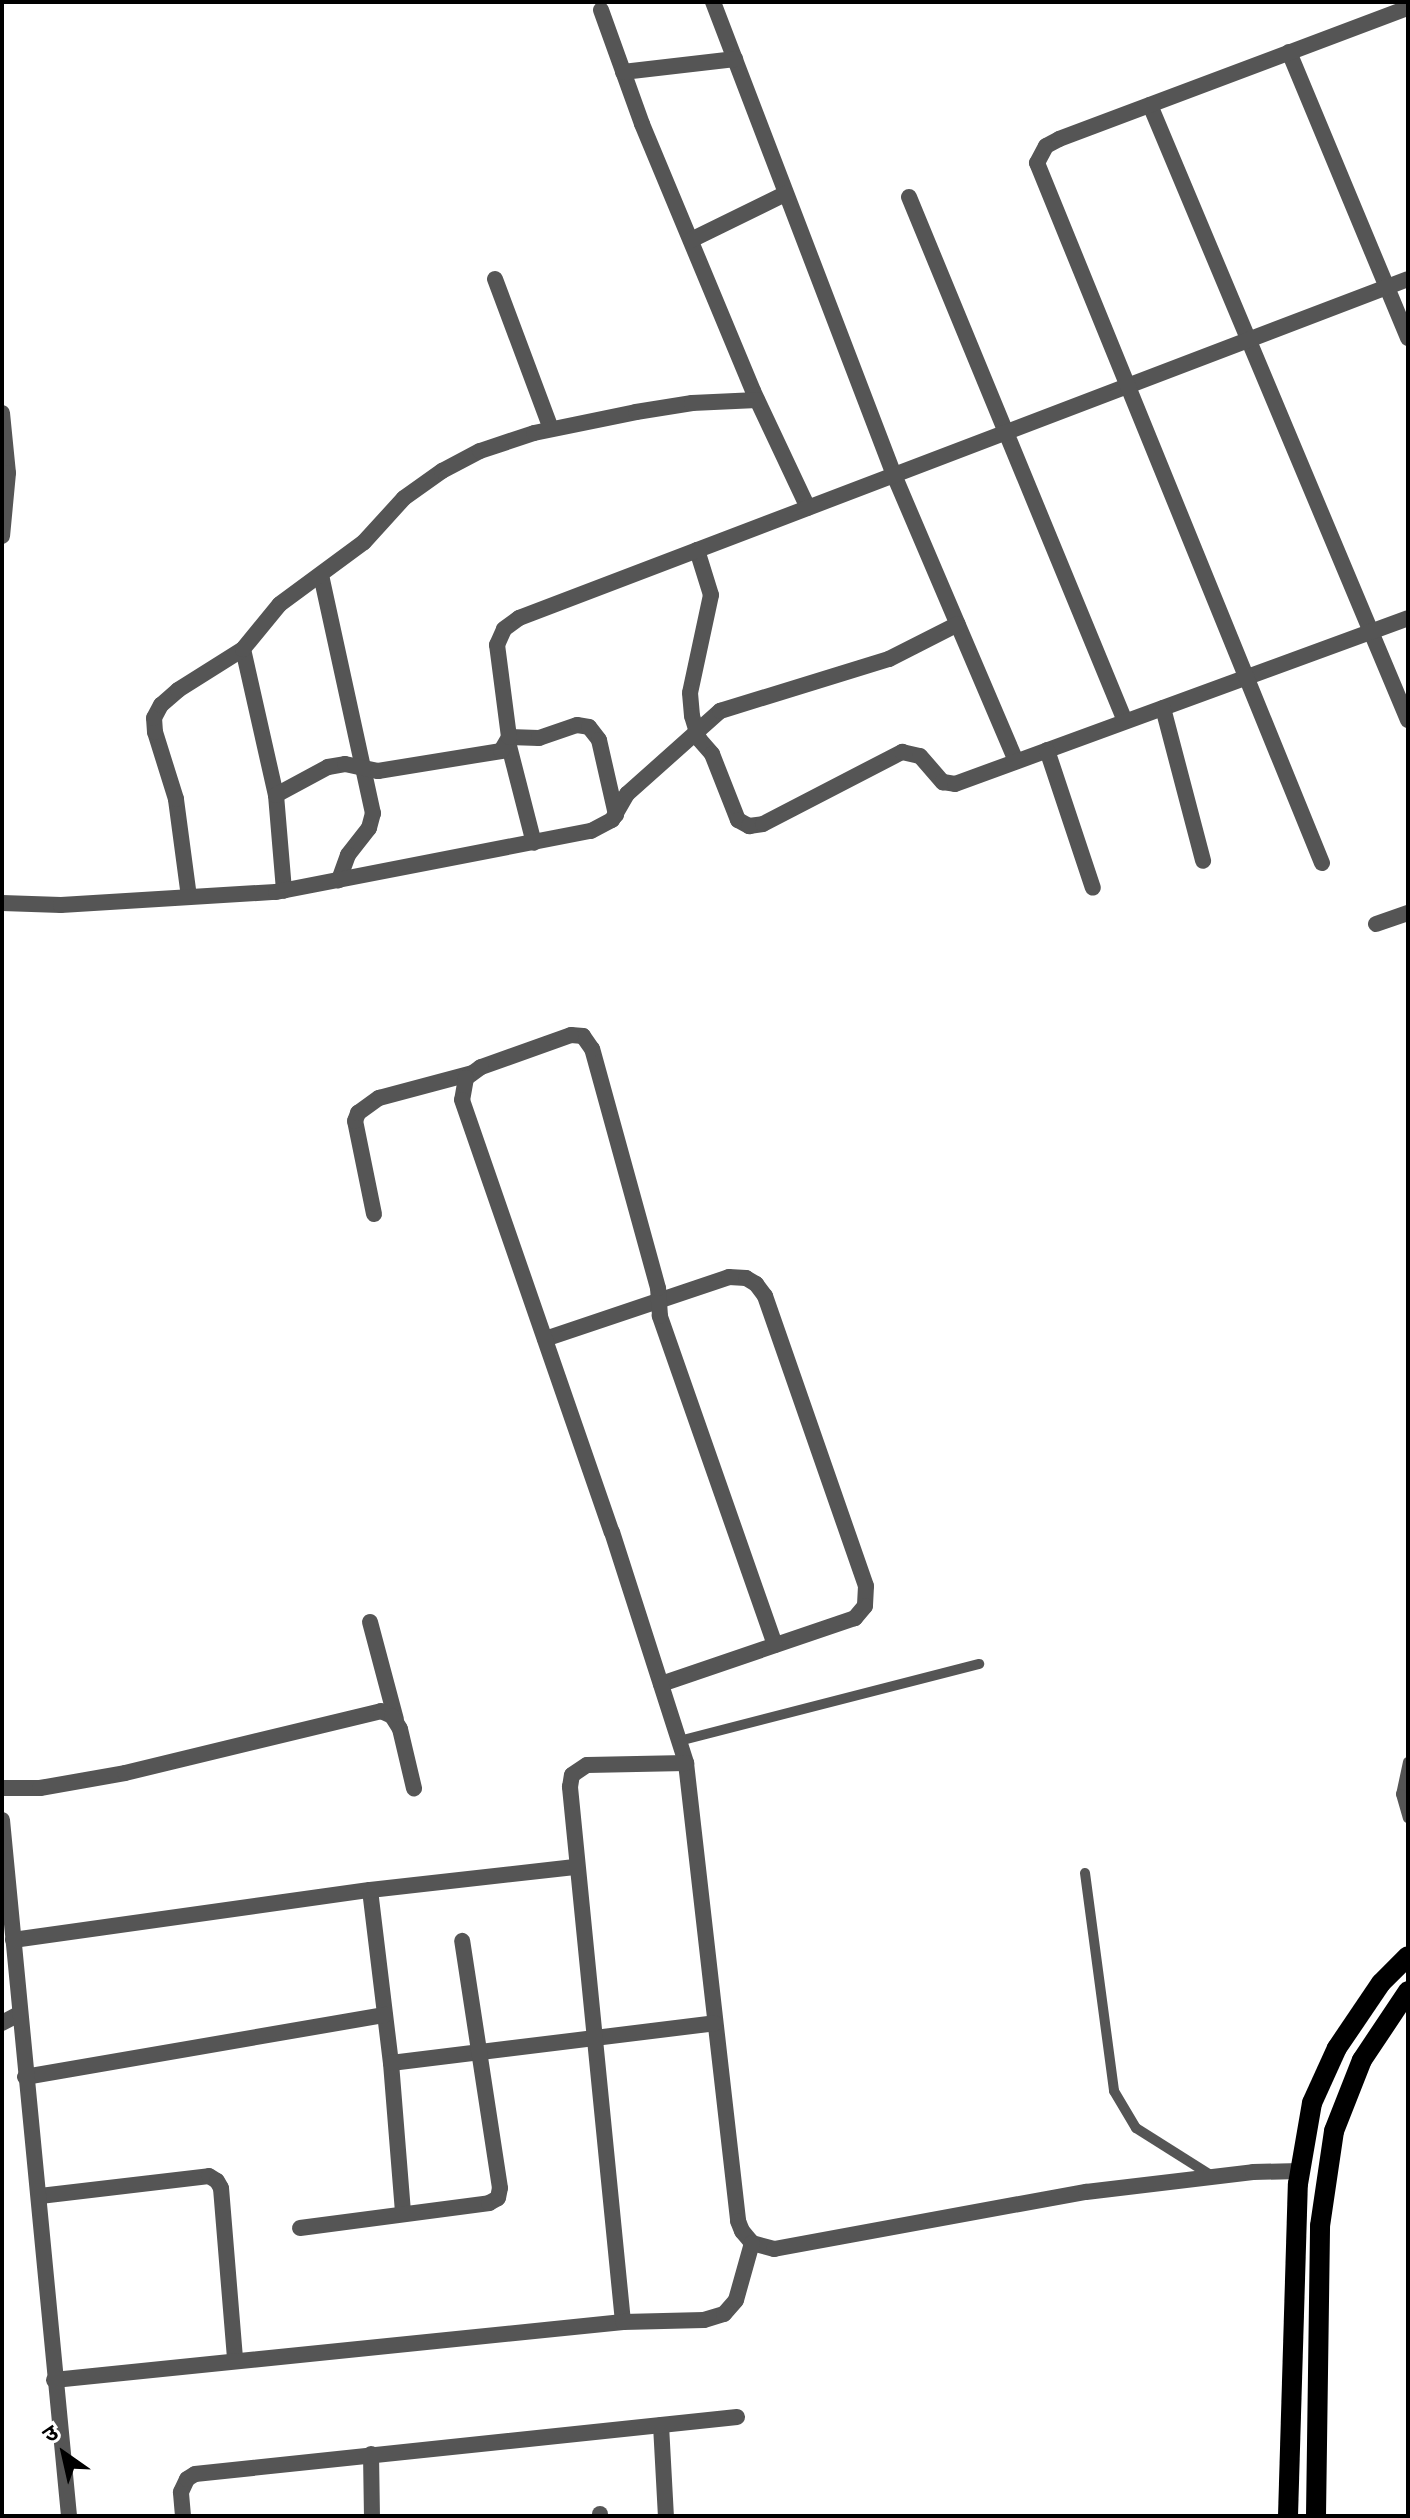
<!DOCTYPE html>
<meta charset="utf-8">
<style>
body{margin:0}
#map{position:relative;width:1410px;height:2518px;overflow:hidden;background:#fff;font-family:Figtree,"Noto Sans Devanagari",sans-serif}
div>[style]{position:absolute}
[style*='--x']{left:calc(var(--x)*1px);top:calc(var(--y)*1px);width:calc(var(--w)*1px);rotate:calc(var(--a)*1deg)}
.service>*{height:10px;margin:-5px;padding:0 5px;transform-origin:5px;border-radius:5px;background:#555}
.minor>*{height:16px;margin:-8px;padding:0 8px;transform-origin:8px;border-radius:8px;background:#555}
.tertiary>*{height:16px;margin:-8px;padding:0 8px;transform-origin:8px;border-radius:8px;background:#555}
.primary>*{height:20px;margin:-10px;padding:0 10px;transform-origin:10px;border-radius:10px;background:#000}
span{translate:-50% -50%;white-space:nowrap;text-align:center;line-height:1.15;-webkit-text-stroke:6px #fff;paint-order:stroke}
.frame{position:absolute;inset:0;border:4px solid #000;pointer-events:none}
.north{position:absolute;left:24px;top:2414px;width:80px;height:80px;-webkit-text-stroke:6px #fff;paint-order:stroke;rotate:326deg;font-size:22px;font-weight:700;line-height:32px;text-align:center;color:#000}
.north::after{content:'';display:block;margin:auto;width:28px;height:36px;background:#000;clip-path:polygon(50% 0,100% 100%,50% 72%,0 100%)}
</style>
<div id="map">
<div class="service">
<i style="--x:679;--y:1741;--w:310;--a:-14.4"></i>
<i style="--x:1408;--y:1762;--w:33;--a:102"></i>
<i style="--x:1401;--y:1794;--w:25;--a:74"></i>
<i style="--x:1085;--y:1873;--w:220;--a:82.4"></i>
<i style="--x:1114;--y:2091;--w:43;--a:59.3"></i>
<i style="--x:1136;--y:2128;--w:90;--a:32.3"></i>
</div>
<div class="minor">
<i style="--x:713;--y:2;--w:506;--a:69.06"></i>
<i style="--x:894;--y:475;--w:311;--a:66.9"></i>
<i style="--x:601;--y:10;--w:121;--a:70.2"></i>
<i style="--x:642;--y:124;--w:289;--a:67.4"></i>
<i style="--x:753;--y:391;--w:129;--a:64.8"></i>
<i style="--x:1289;--y:52;--w:310;--a:67.4"></i>
<i style="--x:623;--y:72;--w:113;--a:-6.6"></i>
<i style="--x:1150;--y:105;--w:667;--a:67.24"></i>
<i style="--x:909;--y:197;--w:567;--a:67.6"></i>
<i style="--x:691;--y:240;--w:105;--a:-26.1"></i>
<i style="--x:495;--y:279;--w:160;--a:69.5"></i>
<i style="--x:697;--y:550;--w:47;--a:72.7"></i>
<i style="--x:711;--y:595;--w:100;--a:102.1"></i>
<i style="--x:690;--y:693;--w:23;--a:85"></i>
<i style="--x:692;--y:716;--w:24;--a:73"></i>
<i style="--x:699;--y:739;--w:20;--a:49"></i>
<i style="--x:712;--y:754;--w:71;--a:68.5"></i>
<i style="--x:738;--y:820;--w:13;--a:29"></i>
<i style="--x:749;--y:826;--w:14;--a:-8"></i>
<i style="--x:763;--y:824;--w:157;--a:-27.4"></i>
<i style="--x:902;--y:752;--w:18;--a:13"></i>
<i style="--x:920;--y:756;--w:35;--a:49"></i>
<i style="--x:943;--y:782;--w:12;--a:9"></i>
<i style="--x:955;--y:784;--w:482;--a:-20.1"></i>
<i style="--x:321;--y:575;--w:244;--a:77.7"></i>
<i style="--x:373;--y:813;--w:16;--a:105"></i>
<i style="--x:369;--y:828;--w:34;--a:128"></i>
<i style="--x:348;--y:855;--w:27;--a:110"></i>
<i style="--x:243;--y:649;--w:150;--a:77.3"></i>
<i style="--x:276;--y:795;--w:96;--a:85.2"></i>
<i style="--x:1163;--y:708;--w:158;--a:75.3"></i>
<i style="--x:509;--y:737;--w:30;--a:2"></i>
<i style="--x:539;--y:738;--w:40;--a:-18.9"></i>
<i style="--x:577;--y:725;--w:12;--a:9"></i>
<i style="--x:589;--y:727;--w:16;--a:52"></i>
<i style="--x:599;--y:740;--w:77;--a:77.2"></i>
<i style="--x:508;--y:742;--w:104;--a:75.6"></i>
<i style="--x:1047;--y:750;--w:145;--a:71.6"></i>
<i style="--x:276;--y:795;--w:59;--a:-28.3"></i>
<i style="--x:328;--y:767;--w:17;--a:-10"></i>
<i style="--x:345;--y:764;--w:34;--a:12"></i>
<i style="--x:378;--y:771;--w:125;--a:-9.2"></i>
<i style="--x:501;--y:751;--w:16;--a:-60"></i>
<i style="--x:509;--y:737;--w:93;--a:-97.4"></i>
<i style="--x:497;--y:645;--w:17;--a:-66"></i>
<i style="--x:504;--y:629;--w:19;--a:-36"></i>
<i style="--x:519;--y:618;--w:951;--a:-20.87"></i>
<i style="--x:1322;--y:863;--w:756;--a:-112.15"></i>
<i style="--x:1037;--y:163;--w:19;--a:-62"></i>
<i style="--x:1046;--y:146;--w:15;--a:-28"></i>
<i style="--x:1059;--y:139;--w:373;--a:-20.6"></i>
<i style="--x:189;--y:897;--w:99;--a:-97.6"></i>
<i style="--x:176;--y:799;--w:70;--a:-107.4"></i>
<i style="--x:155;--y:732;--w:14;--a:-94"></i>
<i style="--x:154;--y:718;--w:15;--a:-62"></i>
<i style="--x:161;--y:705;--w:23;--a:-41"></i>
<i style="--x:178;--y:690;--w:77;--a:-32.2"></i>
<i style="--x:243;--y:649;--w:58;--a:-50.6"></i>
<i style="--x:280;--y:604;--w:104;--a:-36.4"></i>
<i style="--x:364;--y:542;--w:59;--a:-47.7"></i>
<i style="--x:404;--y:498;--w:47;--a:-35.4"></i>
<i style="--x:442;--y:471;--w:43;--a:-27.8"></i>
<i style="--x:480;--y:451;--w:57;--a:-18.4"></i>
<i style="--x:534;--y:433;--w:104;--a:-11.6"></i>
<i style="--x:636;--y:412;--w:57;--a:-9.1"></i>
<i style="--x:692;--y:403;--w:65;--a:-2.6"></i>
<i style="--x:2;--y:903;--w:59;--a:1.9"></i>
<i style="--x:61;--y:905;--w:215;--a:-3.5"></i>
<i style="--x:276;--y:892;--w:321;--a:-11"></i>
<i style="--x:591;--y:831;--w:24;--a:-28"></i>
<i style="--x:612;--y:820;--w:30;--a:-60"></i>
<i style="--x:627;--y:794;--w:125;--a:-41.7"></i>
<i style="--x:720;--y:711;--w:177;--a:-17.1"></i>
<i style="--x:889;--y:659;--w:77;--a:-26.9"></i>
<i style="--x:1376;--y:924;--w:34;--a:-19"></i>
<i style="--x:374;--y:1214;--w:95;--a:-101.5"></i>
<i style="--x:355;--y:1121;--w:9;--a:-69"></i>
<i style="--x:358;--y:1113;--w:26;--a:-36"></i>
<i style="--x:379;--y:1098;--w:96;--a:-15"></i>
<i style="--x:545;--y:1339;--w:194;--a:-18.6"></i>
<i style="--x:729;--y:1277;--w:17;--a:3"></i>
<i style="--x:746;--y:1278;--w:12;--a:31"></i>
<i style="--x:756;--y:1284;--w:15;--a:53"></i>
<i style="--x:765;--y:1296;--w:307;--a:70.8"></i>
<i style="--x:866;--y:1586;--w:20;--a:93"></i>
<i style="--x:865;--y:1606;--w:16;--a:130"></i>
<i style="--x:855;--y:1618;--w:205;--a:161.2"></i>
<i style="--x:370;--y:1622;--w:101;--a:75.1"></i>
<i style="--x:775;--y:1645;--w:349;--a:-109.3"></i>
<i style="--x:660;--y:1316;--w:28;--a:-94"></i>
<i style="--x:658;--y:1288;--w:248;--a:-105.4"></i>
<i style="--x:592;--y:1049;--w:16;--a:-125"></i>
<i style="--x:583;--y:1036;--w:12;--a:-175"></i>
<i style="--x:571;--y:1035;--w:96;--a:160.4"></i>
<i style="--x:481;--y:1067;--w:19;--a:144"></i>
<i style="--x:466;--y:1078;--w:22;--a:100"></i>
<i style="--x:462;--y:1100;--w:457;--a:70.9"></i>
<i style="--x:612;--y:1532;--w:243;--a:72.2"></i>
<i style="--x:686;--y:1763;--w:461;--a:83.5"></i>
<i style="--x:738;--y:2221;--w:11;--a:68"></i>
<i style="--x:742;--y:2231;--w:16;--a:50"></i>
<i style="--x:752;--y:2243;--w:23;--a:15"></i>
<i style="--x:774;--y:2249;--w:317;--a:-10.4"></i>
<i style="--x:1086;--y:2192;--w:168;--a:-6.8"></i>
<i style="--x:1253;--y:2172;--w:47;--a:-1.2"></i>
<i style="--x:2;--y:1788;--w:38;--a:0"></i>
<i style="--x:40;--y:1788;--w:86;--a:-10"></i>
<i style="--x:125;--y:1773;--w:263;--a:-13.6"></i>
<i style="--x:381;--y:1711;--w:12;--a:24"></i>
<i style="--x:392;--y:1716;--w:15;--a:58"></i>
<i style="--x:400;--y:1729;--w:61;--a:76.7"></i>
<i style="--x:370;--y:1890;--w:174;--a:83.1"></i>
<i style="--x:391;--y:2063;--w:150;--a:85.4"></i>
<i style="--x:13;--y:1940;--w:360;--a:-8"></i>
<i style="--x:370;--y:1890;--w:206;--a:-6.4"></i>
<i style="--x:2;--y:2023;--w:19;--a:-28"></i>
<i style="--x:391;--y:2063;--w:326;--a:-7"></i>
<i style="--x:25;--y:2077;--w:365;--a:-9.8"></i>
<i style="--x:40;--y:2196;--w:170;--a:-6.7"></i>
<i style="--x:209;--y:2176;--w:9;--a:32"></i>
<i style="--x:217;--y:2181;--w:8;--a:60"></i>
<i style="--x:221;--y:2188;--w:173;--a:85.3"></i>
<i style="--x:300;--y:2228;--w:191;--a:-7.5"></i>
<i style="--x:489;--y:2203;--w:10;--a:-29"></i>
<i style="--x:498;--y:2198;--w:10;--a:-79"></i>
<i style="--x:500;--y:2188;--w:250;--a:-98.7"></i>
<i style="--x:623;--y:2322;--w:538;--a:-95.66"></i>
<i style="--x:570;--y:1787;--w:12;--a:-81"></i>
<i style="--x:572;--y:1775;--w:18;--a:-34"></i>
<i style="--x:587;--y:1765;--w:99;--a:-1.2"></i>
<i style="--x:54;--y:2380;--w:572;--a:-5.82"></i>
<i style="--x:623;--y:2322;--w:81;--a:-1.4"></i>
<i style="--x:704;--y:2320;--w:21;--a:-17"></i>
<i style="--x:724;--y:2314;--w:18;--a:-49"></i>
<i style="--x:736;--y:2300;--w:59;--a:-74.3"></i>
<i style="--x:661;--y:2425;--w:91;--a:86.9"></i>
<i style="--x:371;--y:2454;--w:62;--a:89.1"></i>
<i style="--x:183;--y:2516;--w:24;--a:-95"></i>
<i style="--x:181;--y:2492;--w:14;--a:-65"></i>
<i style="--x:187;--y:2479;--w:9;--a:-32"></i>
<i style="--x:195;--y:2474;--w:545;--a:-6"></i>
<i style="--x:600;--y:2516;--w:2;--a:-90"></i>
</div>
<div class="tertiary">
<i style="--x:2;--y:413;--w:60;--a:84.3"></i>
<i style="--x:8;--y:473;--w:63;--a:95.4"></i>
<i style="--x:2;--y:1820;--w:699;--a:84.5"></i>
</div>
<div class="primary">
<i style="--x:1288;--y:2516;--w:332;--a:-88.3"></i>
<i style="--x:1298;--y:2184;--w:82;--a:-80.2"></i>
<i style="--x:1312;--y:2103;--w:60;--a:-65.6"></i>
<i style="--x:1337;--y:2048;--w:78;--a:-55.9"></i>
<i style="--x:1381;--y:1983;--w:38;--a:-45"></i>
<i style="--x:1316;--y:2516;--w:290;--a:-89.2"></i>
<i style="--x:1320;--y:2226;--w:96;--a:-81.6"></i>
<i style="--x:1334;--y:2131;--w:76;--a:-68.5"></i>
<i style="--x:1362;--y:2060;--w:83;--a:-56.3"></i>
</div>
<div class="frame"></div>
<div class="north">उ</div>
</div>
